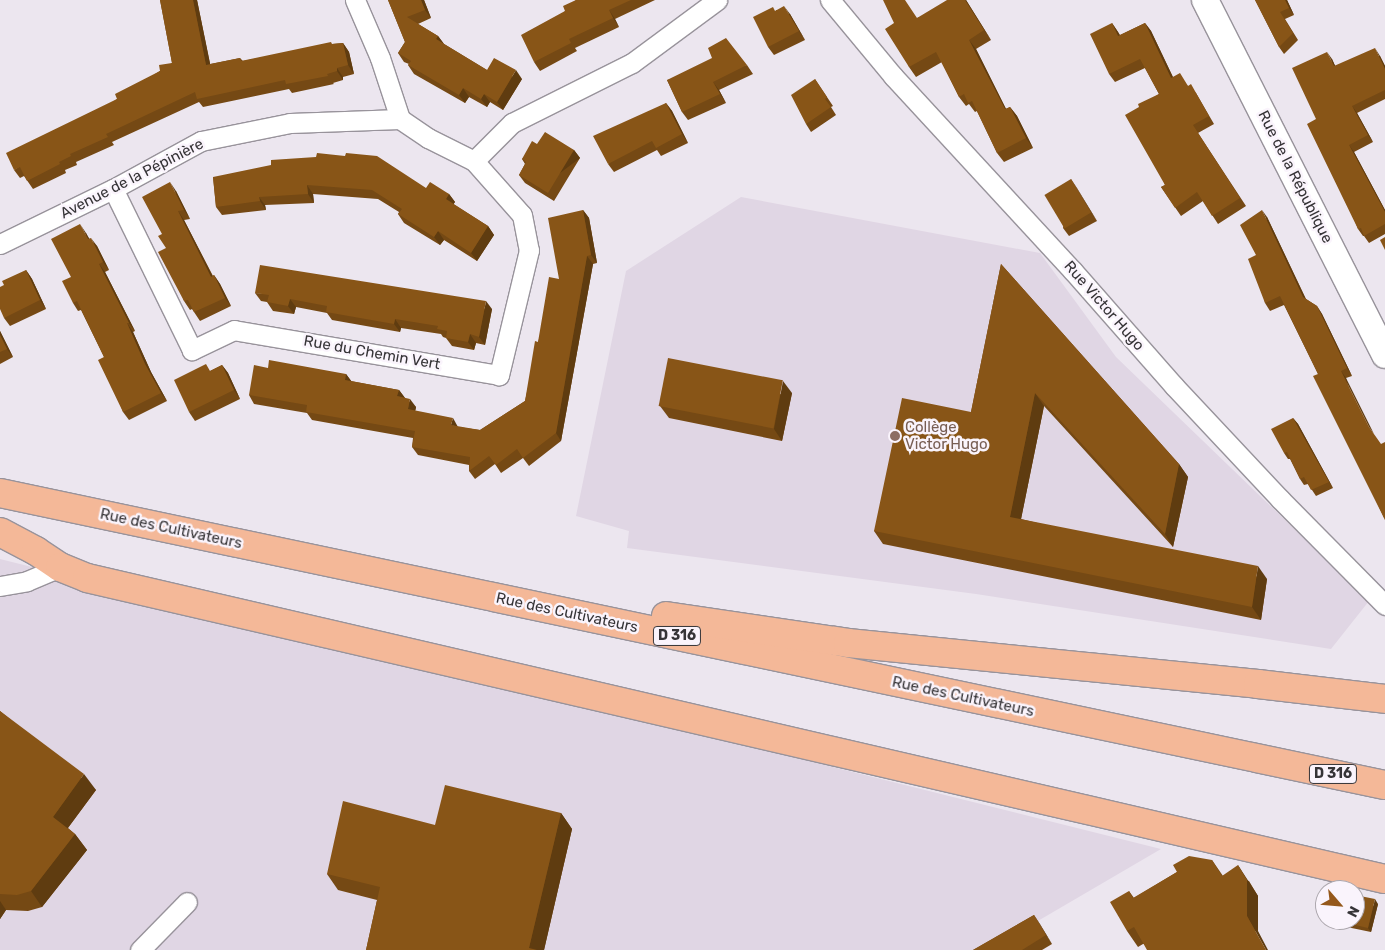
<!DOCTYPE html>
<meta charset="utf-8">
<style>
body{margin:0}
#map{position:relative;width:1385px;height:950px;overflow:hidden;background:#ece6ef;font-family:Rubik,sans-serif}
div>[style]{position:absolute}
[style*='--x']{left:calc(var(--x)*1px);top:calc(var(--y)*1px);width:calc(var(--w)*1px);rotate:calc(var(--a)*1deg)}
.built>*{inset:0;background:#e0d6e4}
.roads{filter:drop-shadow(1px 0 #98939b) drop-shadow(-1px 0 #98939b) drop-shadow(0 1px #98939b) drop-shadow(0 -1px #98939b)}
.street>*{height:19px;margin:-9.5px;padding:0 9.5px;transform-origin:9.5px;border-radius:9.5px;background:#fff}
.secondary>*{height:26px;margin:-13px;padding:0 13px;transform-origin:13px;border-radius:13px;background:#fff}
.primary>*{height:28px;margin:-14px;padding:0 14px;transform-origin:14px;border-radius:14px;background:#f4b898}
.wall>*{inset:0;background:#754914}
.shaded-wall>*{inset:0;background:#5f3c10;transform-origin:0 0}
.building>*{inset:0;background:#885517;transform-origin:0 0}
.dots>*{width:14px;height:14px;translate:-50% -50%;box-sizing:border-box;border:2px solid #faf4fc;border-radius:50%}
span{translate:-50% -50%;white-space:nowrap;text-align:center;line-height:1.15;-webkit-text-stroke:5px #faf4fc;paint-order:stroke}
.shield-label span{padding:1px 4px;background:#faf4fc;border:1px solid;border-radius:4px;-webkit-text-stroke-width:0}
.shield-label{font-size:14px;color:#363437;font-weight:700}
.street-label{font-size:15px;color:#363437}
.education-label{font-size:15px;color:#785e54}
.left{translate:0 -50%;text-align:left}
.north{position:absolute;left:1315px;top:880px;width:50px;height:50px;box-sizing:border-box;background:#faf4fc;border:1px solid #aca7ad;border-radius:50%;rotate:117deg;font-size:14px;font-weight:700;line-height:20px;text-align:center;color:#363437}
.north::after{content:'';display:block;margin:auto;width:18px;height:22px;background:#95581b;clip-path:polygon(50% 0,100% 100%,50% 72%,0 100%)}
</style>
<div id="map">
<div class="built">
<i style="clip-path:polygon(741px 197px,1040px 253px,1116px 357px,1369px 601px,1331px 649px,976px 594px,627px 548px,629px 531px,576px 516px,626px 271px)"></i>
<i style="clip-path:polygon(0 559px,1161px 849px,988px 950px,0 950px)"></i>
</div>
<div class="roads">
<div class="street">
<i style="--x:355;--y:0;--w:63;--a:66.7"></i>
<i style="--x:380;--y:58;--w:64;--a:71.8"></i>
<i style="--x:830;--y:0;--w:99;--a:50.3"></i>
<i style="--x:893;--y:76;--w:265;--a:47.3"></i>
<i style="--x:1073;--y:271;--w:153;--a:48.7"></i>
<i style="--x:1174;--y:386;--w:155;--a:46.8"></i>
<i style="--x:1280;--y:499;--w:149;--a:45.3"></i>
<i style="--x:474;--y:161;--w:54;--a:-45"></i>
<i style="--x:512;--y:123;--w:134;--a:-26.6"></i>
<i style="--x:632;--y:63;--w:106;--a:-36.5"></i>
<i style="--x:0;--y:244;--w:126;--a:-26"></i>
<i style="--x:113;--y:189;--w:100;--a:-28.6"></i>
<i style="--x:201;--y:141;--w:91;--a:-11.4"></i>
<i style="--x:290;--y:123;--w:110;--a:-2.1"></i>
<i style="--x:400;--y:119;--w:34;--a:34"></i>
<i style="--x:428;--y:138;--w:51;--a:26.6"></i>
<i style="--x:474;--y:161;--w:72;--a:48.4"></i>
<i style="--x:522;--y:215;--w:36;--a:79"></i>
<i style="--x:529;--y:250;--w:129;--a:103.5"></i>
<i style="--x:499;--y:375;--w:269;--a:-170.4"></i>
<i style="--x:234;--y:330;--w:47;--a:154.5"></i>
<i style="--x:192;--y:350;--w:179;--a:-116.1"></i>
<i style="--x:0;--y:586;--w:27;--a:-10"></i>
<i style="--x:27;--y:581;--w:36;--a:-23"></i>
<i style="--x:140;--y:950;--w:67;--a:-45.6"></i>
</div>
<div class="secondary">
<i style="--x:1205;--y:0;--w:398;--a:63.1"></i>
</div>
<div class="primary">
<i style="--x:0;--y:493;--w:1415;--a:11.91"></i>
<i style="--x:0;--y:532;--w:41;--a:27.8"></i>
<i style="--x:36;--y:551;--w:29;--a:34"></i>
<i style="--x:60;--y:567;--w:29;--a:22"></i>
<i style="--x:87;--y:578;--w:1332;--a:13.06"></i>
<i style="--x:666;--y:616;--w:184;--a:8.4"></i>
<i style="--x:848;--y:643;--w:412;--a:5.7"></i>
<i style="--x:1258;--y:684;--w:128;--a:6.7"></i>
</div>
</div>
<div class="wall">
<i style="clip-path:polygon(160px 0,197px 0,210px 64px,240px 58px,243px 61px,332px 44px,343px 43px,349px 52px,354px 74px,343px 77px,343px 80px,333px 83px,334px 84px,292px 93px,289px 89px,203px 107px,199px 102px,112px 142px,114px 145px,76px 162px,77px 165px,65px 170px,66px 173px,33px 189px,24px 176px,20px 178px,14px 170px,117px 99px,172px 63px)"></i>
<i style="clip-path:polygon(388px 0,424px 0,431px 18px,418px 24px,438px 36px,444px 44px,487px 70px,522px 79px,503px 110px,490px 102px,487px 107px,469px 97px,465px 103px,414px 74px,408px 65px,409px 64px,404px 62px,398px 53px,405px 42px)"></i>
<i style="clip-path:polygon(576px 0,655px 0,615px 19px,619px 27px,575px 48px,577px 51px,540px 71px,534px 62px,565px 11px)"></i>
<i style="clip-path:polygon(966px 0,991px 40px,976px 49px,1006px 109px,1010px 107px,1017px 116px,1033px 148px,1004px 162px,997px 153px,977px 111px,975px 112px,969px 104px,966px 106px,959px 97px,942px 62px,916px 77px,909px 67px,894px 23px,917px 18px)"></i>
<i style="clip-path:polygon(1255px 0,1287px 0,1294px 15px,1285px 19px,1298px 40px,1284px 54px,1279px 47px)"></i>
<i style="clip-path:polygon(776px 10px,790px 14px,805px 40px,774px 55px,768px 47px)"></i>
<i style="clip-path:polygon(1112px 23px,1120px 35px,1145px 23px,1151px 31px,1173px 77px,1188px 86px,1196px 93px,1214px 124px,1198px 133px,1246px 206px,1218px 224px,1203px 201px,1181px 216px,1161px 187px,1165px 185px,1139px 107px,1159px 94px,1145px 68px,1115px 82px,1109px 74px)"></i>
<i style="clip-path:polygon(1380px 56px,1385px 66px,1385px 99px,1357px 113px,1373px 142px,1354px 152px,1385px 210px,1385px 234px,1369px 243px,1364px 236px,1363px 236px,1358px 229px,1316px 119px,1332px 59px,1335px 66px)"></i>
<i style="clip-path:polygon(747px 65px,753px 74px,719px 90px,726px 103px,688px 120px,682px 112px,667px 80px)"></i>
<i style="clip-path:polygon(815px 79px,833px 106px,831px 107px,836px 115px,811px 132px,806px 124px)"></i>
<i style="clip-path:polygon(666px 103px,672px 111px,688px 143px,661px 156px,657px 150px,614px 172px,608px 164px)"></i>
<i style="clip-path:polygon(537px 144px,574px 150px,580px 158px,554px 201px,525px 183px,519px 175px,525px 164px,522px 159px)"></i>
<i style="clip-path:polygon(213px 177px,426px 188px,449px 194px,455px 202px,453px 204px,488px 226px,494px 235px,477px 261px,444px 240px,440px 245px,404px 223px,398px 214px,399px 212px,378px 199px,313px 194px,314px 203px,265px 205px,266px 210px,222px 215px,216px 207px)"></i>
<i style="clip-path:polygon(1071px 179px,1097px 221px,1069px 236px,1063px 228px)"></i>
<i style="clip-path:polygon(176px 191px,190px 219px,184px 220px,213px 276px,214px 275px,220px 284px,231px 306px,200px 321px,192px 309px,190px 310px,184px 301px,162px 234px)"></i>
<i style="clip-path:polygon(583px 210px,589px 218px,597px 263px,593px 264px,561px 441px,529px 466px,523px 458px,501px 473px,495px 464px,475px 479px,469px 471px,469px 465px,418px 455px,412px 447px,413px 438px,312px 420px,307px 413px,254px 404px,249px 395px,346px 374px,351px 381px,399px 390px,405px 398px,416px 407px,415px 411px,458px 427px,480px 430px,525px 401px,538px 342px,559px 279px)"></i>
<i style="clip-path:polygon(1267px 217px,1306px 299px,1317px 306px,1322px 314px,1352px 376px,1346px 378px,1385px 520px,1318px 374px,1284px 305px,1270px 311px,1265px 303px,1256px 255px)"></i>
<i style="clip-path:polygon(86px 233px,89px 239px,97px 246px,109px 270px,105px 272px,135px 331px,133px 332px,151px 372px,167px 401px,129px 420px,123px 412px,104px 357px,81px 310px,78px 311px,73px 303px,71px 277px)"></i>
<i style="clip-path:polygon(1001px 264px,1179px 464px,1188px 477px,1173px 547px,1044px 406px,1021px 519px,1267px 579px,1261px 620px,883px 544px,874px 531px,971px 412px)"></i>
<i style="clip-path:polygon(26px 270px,32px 279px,46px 309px,10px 326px,4px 318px)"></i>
<i style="clip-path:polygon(255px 293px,492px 309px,485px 345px,476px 343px,474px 350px,452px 346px,446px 338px,443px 337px,441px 334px,401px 328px,400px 332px,332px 320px,327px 313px,296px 307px,294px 314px,273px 311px,267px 302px,261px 301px)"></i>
<i style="clip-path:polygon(0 331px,13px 357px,0 364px)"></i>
<i style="clip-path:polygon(222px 365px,228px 373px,240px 399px,195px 421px,189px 412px,210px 371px)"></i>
<i style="clip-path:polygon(792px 393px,782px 441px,669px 418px,660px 406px)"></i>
<i style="clip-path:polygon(1293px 418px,1298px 424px,1333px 488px,1316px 496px,1308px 484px,1304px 485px,1300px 479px,1290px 459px,1288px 459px,1284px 453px)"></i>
<i style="clip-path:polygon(0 711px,96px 790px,68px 828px,75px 834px,87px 850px,42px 907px,28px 911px,6px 910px,0 919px)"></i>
<i style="clip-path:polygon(561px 813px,572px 829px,544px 950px,366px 950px,377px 900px,338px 890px,327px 874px,435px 825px)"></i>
<i style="clip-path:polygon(1212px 860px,1223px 876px,1249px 881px,1258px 896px,1258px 931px,1143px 944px,1138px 947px,1127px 931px,1129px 891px,1134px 898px,1177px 872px)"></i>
<i style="clip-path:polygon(1378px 904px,1371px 932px,1337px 925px,1334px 920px)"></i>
<i style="clip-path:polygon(1034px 915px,1052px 944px,1042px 950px,973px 950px)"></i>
</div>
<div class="shaded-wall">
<i style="clip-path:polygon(193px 0,197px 0,212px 73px,206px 65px)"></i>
<i style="clip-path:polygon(421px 0,424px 0,431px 18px,425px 10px)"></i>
<i style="clip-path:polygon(965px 0,966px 0,991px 40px,984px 30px)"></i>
<i style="clip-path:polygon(1285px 0,1287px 0,1294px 15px,1289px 8px)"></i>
<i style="clip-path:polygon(784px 6px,790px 14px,805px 40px,799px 31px)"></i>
<i style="clip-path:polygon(609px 10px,615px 19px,619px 27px,613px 18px)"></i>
<i style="clip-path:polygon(1112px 23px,1118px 32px,1124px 44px,1118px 36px)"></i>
<i style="clip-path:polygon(1145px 23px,1151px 31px,1177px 86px,1171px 78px)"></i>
<i style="clip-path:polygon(438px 36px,444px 44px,436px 39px)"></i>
<i style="clip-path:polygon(969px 40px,976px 49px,1011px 119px,1005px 109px)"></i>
<i style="clip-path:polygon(343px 43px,349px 52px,354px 74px,348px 65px)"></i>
<i style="clip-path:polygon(1375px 48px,1380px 56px,1385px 66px,1385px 69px)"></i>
<i style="clip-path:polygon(1327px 52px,1332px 59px,1339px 74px,1334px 66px)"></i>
<i style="clip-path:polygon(337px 68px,343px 77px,343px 80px,337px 71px)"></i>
<i style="clip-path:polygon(516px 70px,522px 79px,503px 110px,497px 102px)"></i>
<i style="clip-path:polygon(713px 82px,719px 90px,726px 103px,720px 94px)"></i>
<i style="clip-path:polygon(463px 88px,469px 97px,465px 103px,459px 95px)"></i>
<i style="clip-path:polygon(484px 94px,490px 102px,487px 107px,481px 99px)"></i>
<i style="clip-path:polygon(666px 103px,672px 111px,688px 143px,682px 134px)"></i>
<i style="clip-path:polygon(1352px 106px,1357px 113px,1373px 142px,1368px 135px)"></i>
<i style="clip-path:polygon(1010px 107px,1017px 116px,1033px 148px,1026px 138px)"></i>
<i style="clip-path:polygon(1349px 145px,1354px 152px,1385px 210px,1385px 212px)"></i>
<i style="left:574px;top:150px;width:10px;height:50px;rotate:53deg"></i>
<i style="clip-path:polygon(1071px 179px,1077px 188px,1097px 221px,1091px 212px)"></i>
<i style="clip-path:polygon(170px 182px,176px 191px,190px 219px,184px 210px)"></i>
<i style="clip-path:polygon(307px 185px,313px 194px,314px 203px,308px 194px)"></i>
<i style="clip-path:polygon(449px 194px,455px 202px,451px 208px,446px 199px)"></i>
<i style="clip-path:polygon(259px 197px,265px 205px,266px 210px,260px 201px)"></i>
<i style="clip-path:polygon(583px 210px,589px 218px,597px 263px,591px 255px)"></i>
<i style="clip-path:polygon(1262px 210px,1267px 217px,1308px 304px,1303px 297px)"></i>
<i style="clip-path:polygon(178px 211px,184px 220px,217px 285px,211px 277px)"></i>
<i style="clip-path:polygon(80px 224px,86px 233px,94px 247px,88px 239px)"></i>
<i style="clip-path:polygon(488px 226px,494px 235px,477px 261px,471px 253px)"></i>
<i style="clip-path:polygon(438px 231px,444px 240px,440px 245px,434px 237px)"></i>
<i style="clip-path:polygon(91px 238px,97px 246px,109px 270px,103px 262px)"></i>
<i style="clip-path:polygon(587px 256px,593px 264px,561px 441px,556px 433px)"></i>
<i style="clip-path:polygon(99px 264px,105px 272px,135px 331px,129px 323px)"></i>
<i style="clip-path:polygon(26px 270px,32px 279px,46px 309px,40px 300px)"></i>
<i style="clip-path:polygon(214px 275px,220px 284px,231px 306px,225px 298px)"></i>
<i style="clip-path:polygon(290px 299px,296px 307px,294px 314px,288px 306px)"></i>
<i style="clip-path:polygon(486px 301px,492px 309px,485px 345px,479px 337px)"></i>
<i style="clip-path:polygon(1317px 306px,1322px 314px,1352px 376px,1347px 368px)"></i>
<i style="clip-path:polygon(395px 319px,401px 328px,400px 332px,394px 324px)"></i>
<i style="clip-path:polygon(127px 323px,133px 332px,151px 372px,167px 401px,161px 393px,145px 364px)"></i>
<i style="clip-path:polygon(0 331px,13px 357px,7px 349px,0 335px)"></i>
<i style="clip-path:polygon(470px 334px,476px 343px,474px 350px,468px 342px)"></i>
<i style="clip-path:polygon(222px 365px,228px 373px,240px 399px,234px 390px)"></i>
<i style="clip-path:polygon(1341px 371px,1346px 378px,1374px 434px,1369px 427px)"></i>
<i style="clip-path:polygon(346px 374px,352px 382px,345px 380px)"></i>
<i style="clip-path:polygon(783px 381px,792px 393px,782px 441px,774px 429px)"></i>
<i style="clip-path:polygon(399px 390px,405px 398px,397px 396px)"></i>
<i style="clip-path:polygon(1035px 393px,1044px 406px,1019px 529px,1010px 517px)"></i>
<i style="clip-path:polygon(410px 399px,416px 407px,414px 417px,408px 409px)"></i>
<i style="clip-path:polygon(453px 418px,458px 427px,451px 425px)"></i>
<i style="clip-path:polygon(1293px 418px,1298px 424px,1333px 488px,1329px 482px)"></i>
<i style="clip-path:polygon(1179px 464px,1188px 477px,1173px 547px,1165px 534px)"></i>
<i style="clip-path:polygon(1258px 566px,1267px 579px,1261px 620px,1252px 607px)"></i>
<i style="clip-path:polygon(84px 774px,96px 790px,64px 833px,53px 817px)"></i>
<i style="clip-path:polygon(561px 813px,572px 829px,544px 950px,531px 950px,529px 948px)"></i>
<i style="clip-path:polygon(75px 834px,87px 850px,42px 907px,31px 891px)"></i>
<i style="clip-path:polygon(1238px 865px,1258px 896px,1258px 931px,1268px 950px,1266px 950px,1247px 916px)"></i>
<i style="clip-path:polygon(1375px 899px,1378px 904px,1371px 932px,1368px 928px)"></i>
<i style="clip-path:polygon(0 901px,6px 910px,0 919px)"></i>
<i style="clip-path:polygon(1034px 915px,1040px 924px,1052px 944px,1046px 935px)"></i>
</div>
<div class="building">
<i style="clip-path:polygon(160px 0,193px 0,206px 65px,240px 58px,241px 61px,331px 42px,332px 44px,343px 43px,348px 65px,337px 68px,337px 71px,327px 74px,328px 76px,286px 84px,285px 80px,197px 99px,195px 92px,106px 134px,108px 137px,70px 154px,71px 156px,59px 162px,60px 164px,27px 181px,20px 167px,14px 170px,6px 153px,117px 99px,115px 94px,160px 71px,159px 65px,172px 63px)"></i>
<i style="clip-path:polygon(388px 0,421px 0,425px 10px,407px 17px,438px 36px,436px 39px,487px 70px,494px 58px,516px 70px,497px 102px,484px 94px,481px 99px,463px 88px,459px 95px,408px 65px,411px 61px,398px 53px,405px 42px)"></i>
<i style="clip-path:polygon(576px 0,631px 0,609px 10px,613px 18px,569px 39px,571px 43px,534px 62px,521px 35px,565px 11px,563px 6px)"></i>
<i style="clip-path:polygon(883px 0,905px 0,917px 18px,947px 0,965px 0,984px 30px,969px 40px,1005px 109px,1010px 107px,1026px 138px,997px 153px,972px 101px,968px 103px,964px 94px,959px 97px,936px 52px,909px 67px,885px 29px,894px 23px)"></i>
<i style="clip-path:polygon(1255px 0,1285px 0,1289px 8px,1280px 12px,1293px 33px,1279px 47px)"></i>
<i style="clip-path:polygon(784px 6px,799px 31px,768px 47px,753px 17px,773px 7px,775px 11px)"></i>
<i style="clip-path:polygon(1112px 23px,1118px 36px,1145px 23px,1171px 78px,1180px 73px,1188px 86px,1191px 84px,1209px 116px,1193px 125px,1240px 198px,1212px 216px,1197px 192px,1175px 208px,1161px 187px,1165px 185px,1125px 115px,1139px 107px,1138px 104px,1159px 94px,1140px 59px,1109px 74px,1090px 34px)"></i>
<i style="clip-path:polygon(726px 38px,747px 65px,713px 82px,720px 94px,682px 112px,667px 80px,712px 58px,708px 48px)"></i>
<i style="clip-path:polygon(1375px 48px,1385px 69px,1385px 90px,1352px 106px,1368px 135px,1349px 145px,1385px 212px,1385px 224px,1364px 236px,1361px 228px,1358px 229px,1307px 124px,1316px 119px,1292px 68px,1327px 52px,1334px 66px)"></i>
<i style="clip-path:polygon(815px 79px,827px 97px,825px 99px,831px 107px,806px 124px,791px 95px)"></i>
<i style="clip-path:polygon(666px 103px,682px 134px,656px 148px,652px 141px,608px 164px,593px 136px)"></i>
<i style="clip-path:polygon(545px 132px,574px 150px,548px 193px,519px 175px,526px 162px,522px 159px,532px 141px,537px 144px)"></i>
<i style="clip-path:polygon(317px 153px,345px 156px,346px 153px,377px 156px,426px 188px,430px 182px,449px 194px,446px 199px,488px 226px,471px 253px,438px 231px,434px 237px,398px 214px,402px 209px,372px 190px,307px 185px,308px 194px,259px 197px,260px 201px,216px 207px,213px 177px,271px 165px,271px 160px,316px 157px)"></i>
<i style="left:1071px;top:179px;width:39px;height:31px;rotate:59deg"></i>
<i style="clip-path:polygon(170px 182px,184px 210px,178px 211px,211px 277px,214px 275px,225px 298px,194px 312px,188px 300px,184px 301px,158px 252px,166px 248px,158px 236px,162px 234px,142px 197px)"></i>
<i style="clip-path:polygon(583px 210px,591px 255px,587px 256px,556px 433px,523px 458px,517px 449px,496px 465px,489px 456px,469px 471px,470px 457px,412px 447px,415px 431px,306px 412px,307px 405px,249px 395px,254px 365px,268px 368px,269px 360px,346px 374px,345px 380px,399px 390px,397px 396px,410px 399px,408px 409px,453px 418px,451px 425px,480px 430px,525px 401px,535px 341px,538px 342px,549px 277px,559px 279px,548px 218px)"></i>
<i style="clip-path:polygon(1262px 210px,1303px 297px,1317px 306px,1340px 354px,1347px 368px,1341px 371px,1369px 427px,1381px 444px,1385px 442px,1385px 520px,1313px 376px,1318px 374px,1280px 296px,1265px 303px,1248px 259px,1256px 255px,1240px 225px)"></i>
<i style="clip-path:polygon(80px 224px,88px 239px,91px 238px,103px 262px,99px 264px,129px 323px,127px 323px,145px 364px,161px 393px,123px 412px,98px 360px,104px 357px,77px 301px,73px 303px,62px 281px,71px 277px,51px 239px)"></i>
<i style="clip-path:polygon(1385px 237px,1385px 250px,1380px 240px)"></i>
<i style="clip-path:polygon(1001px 264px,1179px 464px,1165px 534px,1035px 393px,1010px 517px,1258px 566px,1252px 607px,874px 531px,902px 398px,971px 412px)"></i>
<i style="clip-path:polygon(260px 265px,486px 301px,479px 337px,470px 334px,468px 342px,446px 338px,447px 331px,437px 329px,438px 326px,395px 319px,394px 324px,326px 312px,327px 306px,290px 299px,288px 306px,267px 302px,269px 295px,255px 293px)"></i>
<i style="clip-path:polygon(26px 270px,40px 300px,4px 318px,0 309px,0 287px,4px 285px,2px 281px)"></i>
<i style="clip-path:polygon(0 335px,7px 349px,0 352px)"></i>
<i style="left:668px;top:358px;width:117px;height:49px;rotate:11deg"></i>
<i style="clip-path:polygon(206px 364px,210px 371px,222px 365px,234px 390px,189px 412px,174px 380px)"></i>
<i style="clip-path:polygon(1293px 418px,1329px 482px,1311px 490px,1304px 477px,1300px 479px,1287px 452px,1284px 453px,1271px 429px)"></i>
<i style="clip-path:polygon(0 711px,84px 774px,53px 817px,75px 834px,31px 891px,17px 895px,0 894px)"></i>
<i style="clip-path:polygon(445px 785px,561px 813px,529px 948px,537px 950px,366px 950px,380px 887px,327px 874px,343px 801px,435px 825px)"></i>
<i style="clip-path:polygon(1189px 856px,1212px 860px,1222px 876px,1238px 865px,1247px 880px,1247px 916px,1266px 950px,1147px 950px,1134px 927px,1127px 931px,1110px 902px,1129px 891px,1133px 898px,1177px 872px,1173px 865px)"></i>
<i style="clip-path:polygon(1355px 895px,1375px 899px,1368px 928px,1334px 920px,1355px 920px)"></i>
<i style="clip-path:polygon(1034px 915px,1046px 935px,1022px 950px,973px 950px)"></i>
</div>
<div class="dots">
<i style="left:895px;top:436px;background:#8d6e63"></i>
</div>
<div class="shield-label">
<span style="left:677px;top:636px">D 316</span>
<span style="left:1333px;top:774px">D 316</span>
</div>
<div class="street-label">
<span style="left:1295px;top:177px;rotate:63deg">Rue de la République</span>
<span style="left:132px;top:179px;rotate:-27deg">Avenue de la Pépinière</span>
<span style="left:1104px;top:306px;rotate:49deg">Rue Victor Hugo</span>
<span style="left:372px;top:353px;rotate:10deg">Rue du Chemin Vert</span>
<span style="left:171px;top:529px;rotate:12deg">Rue des Cultivateurs</span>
<span style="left:567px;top:613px;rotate:12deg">Rue des Cultivateurs</span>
<span style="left:963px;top:697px;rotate:12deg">Rue des Cultivateurs</span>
</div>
<div class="education-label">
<span class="left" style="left:905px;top:436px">Collège<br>Victor Hugo</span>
</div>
<div class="north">N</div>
</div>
